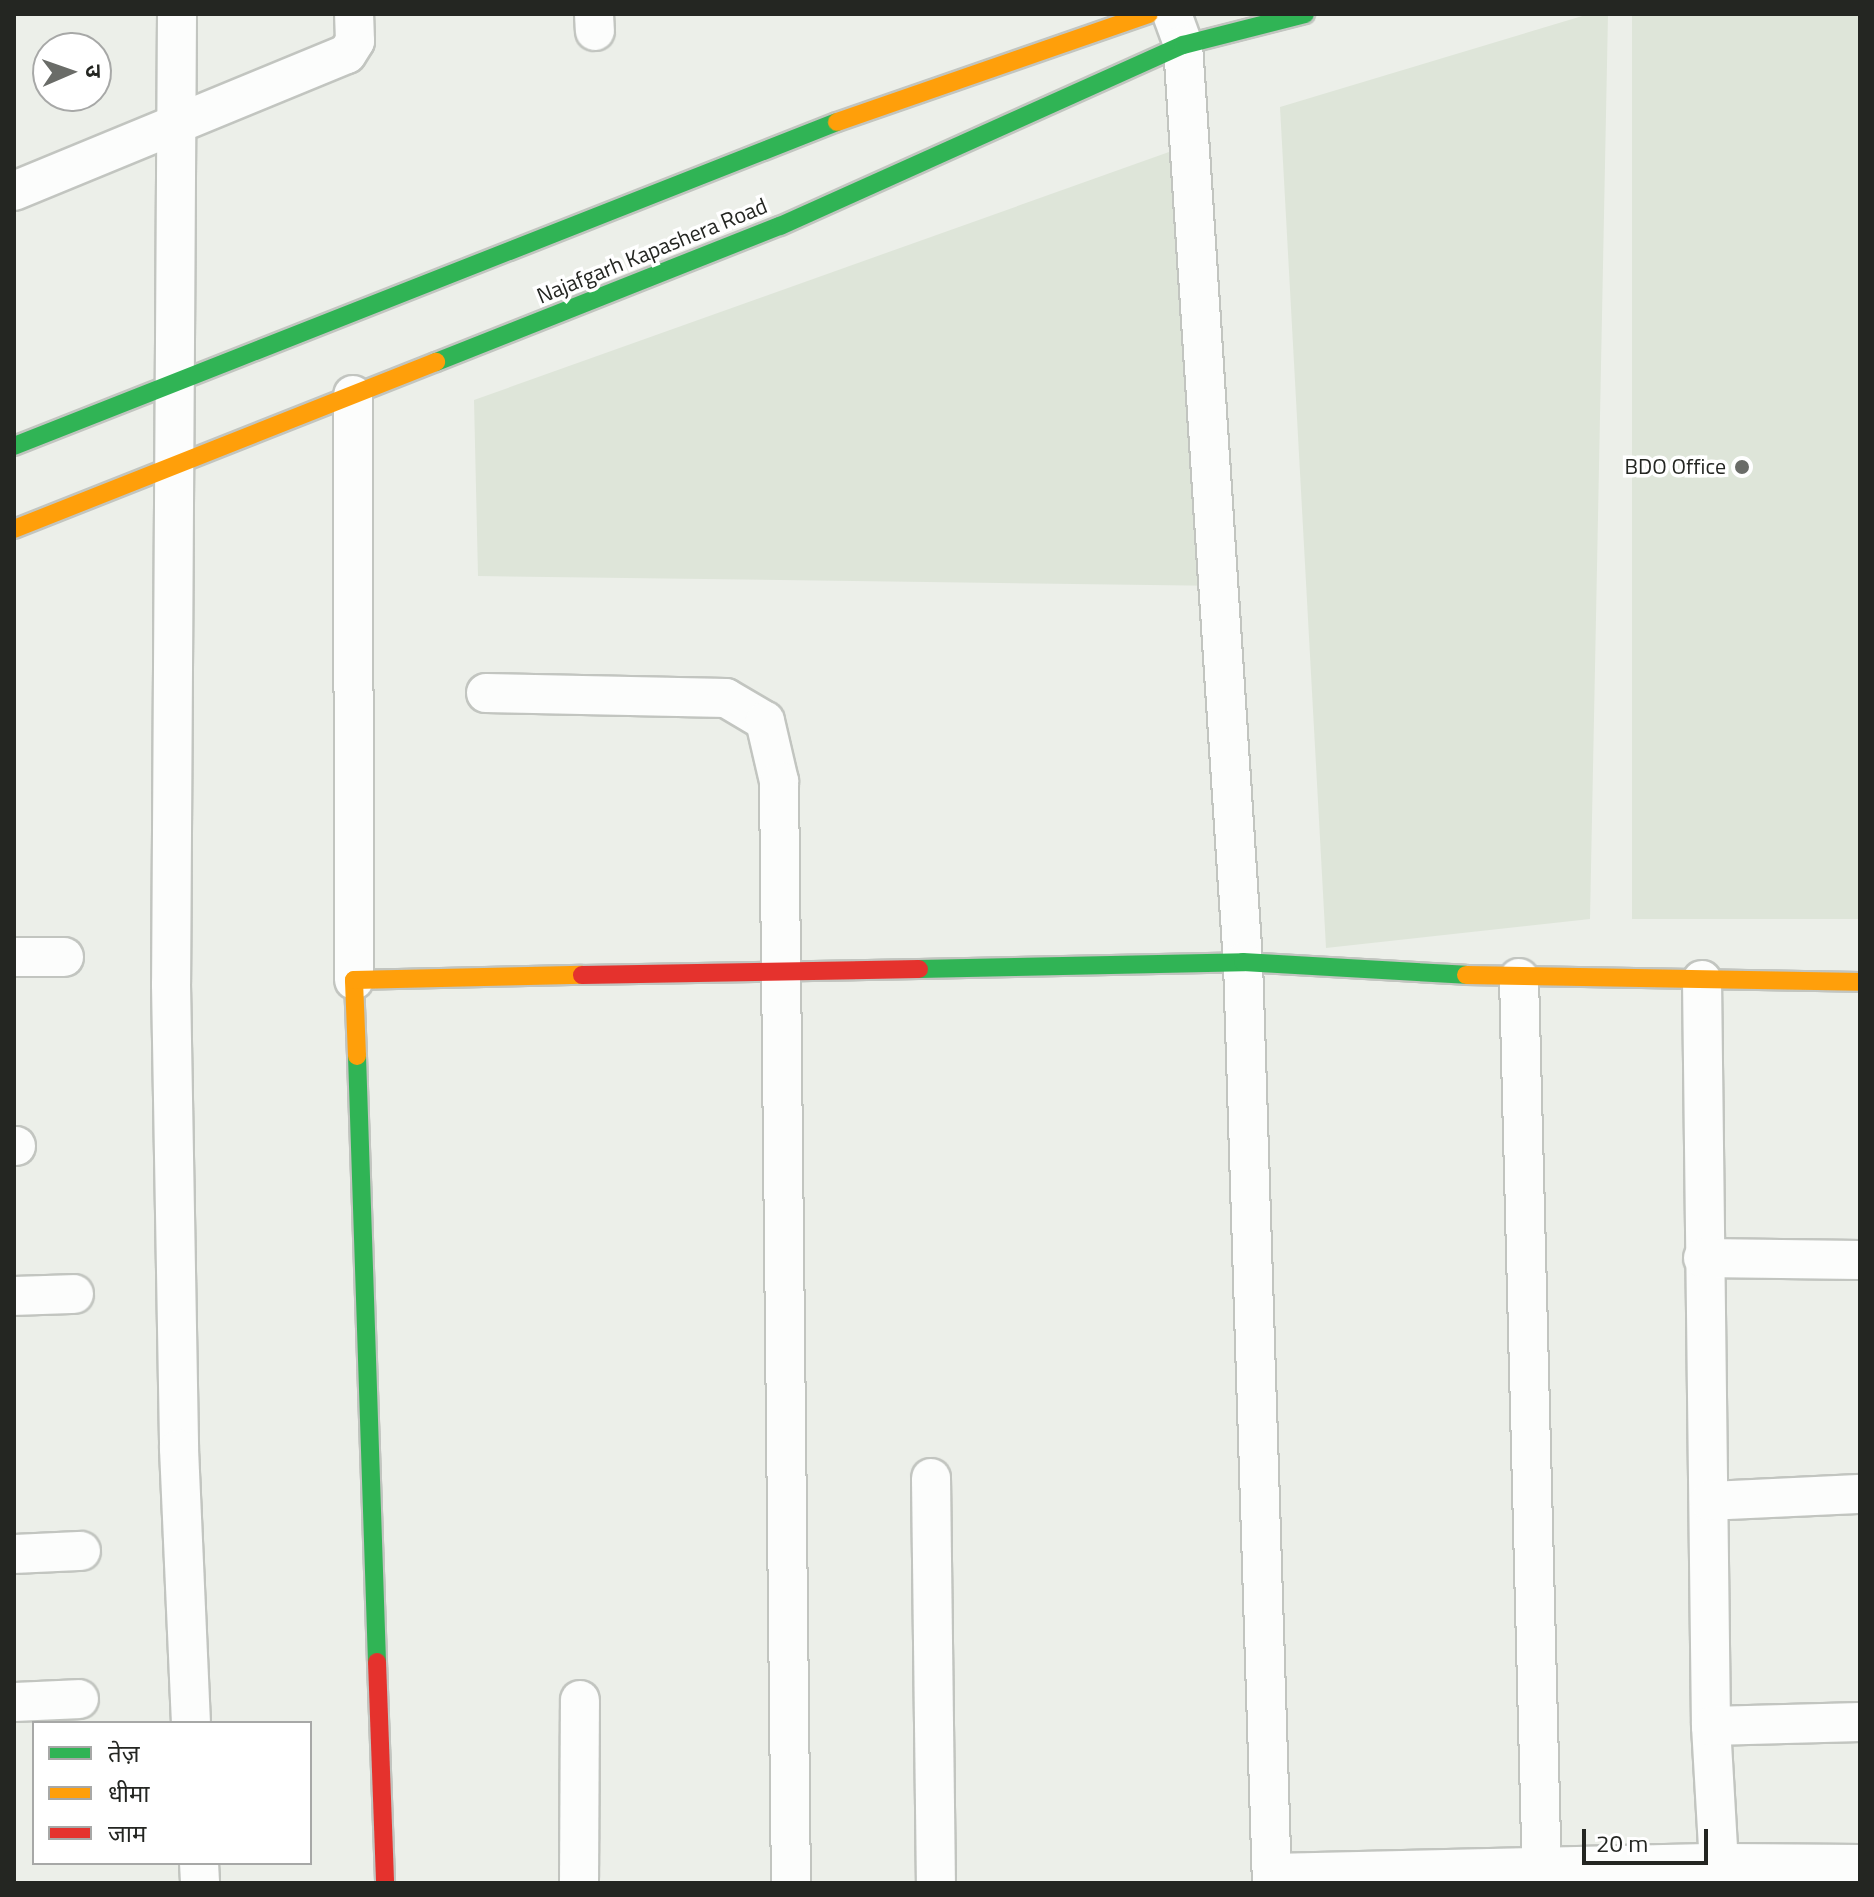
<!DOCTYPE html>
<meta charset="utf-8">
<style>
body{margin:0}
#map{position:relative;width:1874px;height:1897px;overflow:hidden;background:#ecefe9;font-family:"Titillium Web","Noto Sans Devanagari",sans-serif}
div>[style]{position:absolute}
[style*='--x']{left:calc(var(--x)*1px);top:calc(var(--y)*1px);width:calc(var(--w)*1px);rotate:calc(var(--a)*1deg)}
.built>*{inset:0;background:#dee5d9;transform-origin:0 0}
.roads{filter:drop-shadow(2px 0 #c2c5c0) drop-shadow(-2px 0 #c2c5c0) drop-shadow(0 2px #c2c5c0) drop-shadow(0 -2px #c2c5c0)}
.street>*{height:38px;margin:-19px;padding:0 19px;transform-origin:19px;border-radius:19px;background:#fcfdfc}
.fast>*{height:18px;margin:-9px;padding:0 9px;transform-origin:9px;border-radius:9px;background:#30b455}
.slow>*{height:18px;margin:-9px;padding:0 9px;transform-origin:9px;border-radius:9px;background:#ff9f0a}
.jam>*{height:18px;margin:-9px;padding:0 9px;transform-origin:9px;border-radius:9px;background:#e5322d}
.dots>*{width:22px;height:22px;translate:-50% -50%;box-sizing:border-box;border:4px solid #fff;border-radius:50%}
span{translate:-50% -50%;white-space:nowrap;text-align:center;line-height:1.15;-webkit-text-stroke:7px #fff;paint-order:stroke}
.street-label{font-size:22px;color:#242622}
.poi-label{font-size:22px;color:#242622}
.right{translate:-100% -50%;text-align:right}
.frame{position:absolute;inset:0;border:16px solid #242622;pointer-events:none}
.legend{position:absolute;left:32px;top:1721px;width:280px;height:144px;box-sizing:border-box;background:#fff;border:2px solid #a7a8a7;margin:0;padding:10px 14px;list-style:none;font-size:24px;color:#242622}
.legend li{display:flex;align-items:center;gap:16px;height:40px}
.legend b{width:40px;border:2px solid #a7a8a7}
.north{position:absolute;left:32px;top:32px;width:80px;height:80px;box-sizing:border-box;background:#fff;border:2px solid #a7a8a7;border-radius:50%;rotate:88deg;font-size:22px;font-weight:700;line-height:32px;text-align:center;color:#242622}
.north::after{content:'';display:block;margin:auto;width:28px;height:36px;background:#6a6c68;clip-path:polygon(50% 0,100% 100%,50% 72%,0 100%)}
.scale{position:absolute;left:1582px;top:1829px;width:126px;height:36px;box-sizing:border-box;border:4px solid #242622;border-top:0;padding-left:10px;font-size:24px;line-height:28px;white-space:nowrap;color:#242622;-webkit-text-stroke:6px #fff;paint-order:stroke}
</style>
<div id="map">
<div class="built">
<i style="clip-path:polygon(1589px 14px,1608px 14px,1590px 919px,1326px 948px,1280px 107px)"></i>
<i style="left:1632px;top:14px;width:228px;height:905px"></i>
<i style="clip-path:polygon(1183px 147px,1227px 586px,478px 576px,474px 400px)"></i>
</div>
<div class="roads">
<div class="street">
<i style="--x:177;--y:14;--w:970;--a:90.35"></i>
<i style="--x:171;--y:984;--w:465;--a:89"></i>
<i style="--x:179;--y:1449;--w:274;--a:87.5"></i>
<i style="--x:594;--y:14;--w:17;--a:87"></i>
<i style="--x:1172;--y:14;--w:33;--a:70"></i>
<i style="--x:1183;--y:45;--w:919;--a:86.26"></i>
<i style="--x:1243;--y:962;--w:921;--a:88.2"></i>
<i style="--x:14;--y:191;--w:360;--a:-22.4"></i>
<i style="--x:347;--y:54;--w:15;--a:-58"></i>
<i style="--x:355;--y:41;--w:27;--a:-92"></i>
<i style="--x:353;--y:395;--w:585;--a:89.9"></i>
<i style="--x:486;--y:693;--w:240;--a:1.2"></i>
<i style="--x:726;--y:698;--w:45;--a:30.5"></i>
<i style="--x:765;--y:721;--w:62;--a:76.9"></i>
<i style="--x:779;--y:781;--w:1102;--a:89.38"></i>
<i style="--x:14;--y:957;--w:50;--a:0"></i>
<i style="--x:1519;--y:978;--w:905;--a:88.54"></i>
<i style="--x:1702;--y:980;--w:746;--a:89.31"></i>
<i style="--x:1711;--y:1726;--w:137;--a:86.7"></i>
<i style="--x:1719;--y:1863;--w:141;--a:0.4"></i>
<i style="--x:14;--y:1146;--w:2;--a:0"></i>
<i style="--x:1703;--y:1258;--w:157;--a:0.7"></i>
<i style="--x:14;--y:1296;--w:60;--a:-1.9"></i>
<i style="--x:931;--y:1478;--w:405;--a:89.3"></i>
<i style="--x:1709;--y:1501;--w:151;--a:-2.7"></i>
<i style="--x:14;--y:1554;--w:67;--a:-2.6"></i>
<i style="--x:14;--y:1702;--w:65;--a:-2.6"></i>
<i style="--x:1711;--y:1726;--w:149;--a:-1.5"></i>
<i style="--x:199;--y:1863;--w:20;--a:87"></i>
<i style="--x:1272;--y:1873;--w:447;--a:-1.3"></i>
<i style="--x:1719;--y:1863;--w:20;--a:87"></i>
<i style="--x:579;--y:1883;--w:183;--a:-89.7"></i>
</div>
<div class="fast">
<i style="--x:436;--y:362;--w:370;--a:-21.6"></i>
<i style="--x:780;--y:226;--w:442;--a:-24.2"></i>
<i style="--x:1183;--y:45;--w:126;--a:-14.3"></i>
<i style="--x:14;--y:446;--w:884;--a:-21.49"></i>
<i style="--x:919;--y:969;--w:324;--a:-1.2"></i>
<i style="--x:1243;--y:962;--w:223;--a:3.3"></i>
<i style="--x:357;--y:1056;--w:606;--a:88.11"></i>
</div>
<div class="slow">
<i style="--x:837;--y:122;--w:330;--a:-19.1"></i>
<i style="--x:14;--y:529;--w:454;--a:-21.6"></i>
<i style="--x:1466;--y:975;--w:394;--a:1"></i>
<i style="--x:357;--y:1056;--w:76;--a:-92.3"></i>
<i style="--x:354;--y:980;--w:228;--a:-1.3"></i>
</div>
<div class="jam">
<i style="--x:582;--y:975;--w:337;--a:-1"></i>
<i style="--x:377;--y:1662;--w:221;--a:87.9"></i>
</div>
</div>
<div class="dots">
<i style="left:1742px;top:467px;background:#6a6c68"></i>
</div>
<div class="street-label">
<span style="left:652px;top:251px;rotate:-22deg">Najafgarh Kapashera Road</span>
</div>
<div class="poi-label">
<span class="right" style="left:1726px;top:467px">BDO Office</span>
</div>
<div class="frame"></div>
<ul class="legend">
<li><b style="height:10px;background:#30b455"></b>तेज़</li>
<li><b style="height:10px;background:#ff9f0a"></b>धीमा</li>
<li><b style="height:10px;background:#e5322d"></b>जाम</li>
</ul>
<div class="north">उ</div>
<div class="scale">20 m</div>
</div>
